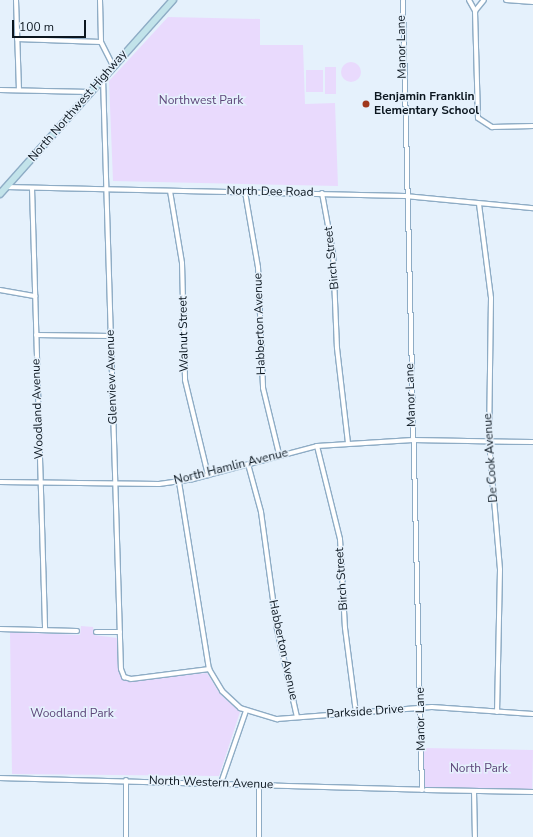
<!DOCTYPE html>
<style>
body{margin:0}
#map{position:relative;width:533px;height:837px;overflow:hidden;background:#e5f1fc;font-family:"Nunito Sans",sans-serif}
div>[style]{position:absolute}
[style*='--x']{left:calc(var(--x)*1px);top:calc(var(--y)*1px);width:calc(var(--w)*1px);rotate:calc(var(--a)*1deg)}
.green>*{inset:0;background:#e9dafd;transform-origin:0 0}
.round{border-radius:50%}
.roads{filter:drop-shadow(1px 0 #8eacc5) drop-shadow(-1px 0 #8eacc5) drop-shadow(0 1px #8eacc5) drop-shadow(0 -1px #8eacc5)}
.minor>*{height:4px;margin:-2px;padding:0 2px;transform-origin:2px;border-radius:2px;background:#fff}
.secondary>*{height:6px;margin:-3px;padding:0 3px;transform-origin:3px;border-radius:3px;background:#c2e3ea}
.dots>*{width:11px;height:11px;translate:-50% -50%;box-sizing:border-box;border:2px solid #e5f1fc;border-radius:50%}
span{translate:-50% -50%;white-space:nowrap;text-align:center;line-height:1.15;-webkit-text-stroke:3px #e5f1fc;paint-order:stroke}
.street-label{font-size:12px;color:#0b161f}
.poi-label{font-size:12px;color:#0b161f;font-weight:700}
.left{translate:0 -50%;text-align:left}
.park-label{font-size:12px;color:#5e467a}
.scale{position:absolute;left:12px;top:20px;width:74px;height:18px;box-sizing:border-box;border:2px solid #0b161f;border-top:0;padding-left:5px;font-size:12px;line-height:14px;white-space:nowrap;color:#0b161f;-webkit-text-stroke:3px #e5f1fc;paint-order:stroke}
</style>
<div id="map">
<div class="green">
<i style="clip-path:polygon(168px 17px,260px 19px,260px 45px,303px 45px,305px 104px,335px 103px,338px 186px,113px 181px,109px 81px)"></i>
<i class="round" style="left:341px;top:62px;width:20px;height:20px"></i>
<i style="left:325px;top:67px;width:11px;height:27px"></i>
<i style="left:306px;top:70px;width:17px;height:22px"></i>
<i style="clip-path:polygon(81px 626px,93px 627px,94px 635px,117px 638px,118px 670px,125px 681px,207px 673px,220px 694px,240px 712px,219px 776px,12px 774px,10px 632px,80px 635px)"></i>
<i style="left:424px;top:748px;width:109px;height:40px;rotate:1deg"></i>
</div>
<div class="roads">
<div class="minor">
<i style="--x:16;--y:0;--w:90;--a:88.1"></i>
<i style="--x:100;--y:0;--w:42;--a:88.6"></i>
<i style="--x:101;--y:42;--w:27;--a:63"></i>
<i style="--x:469;--y:0;--w:13;--a:61"></i>
<i style="--x:475;--y:11;--w:107;--a:88.4"></i>
<i style="--x:478;--y:118;--w:17;--a:33"></i>
<i style="--x:492;--y:127;--w:41;--a:-1.4"></i>
<i style="--x:506;--y:0;--w:27;--a:4"></i>
<i style="--x:475;--y:11;--w:14;--a:-51"></i>
<i style="--x:17;--y:39;--w:84;--a:2"></i>
<i style="--x:103;--y:78;--w:591;--a:88.26"></i>
<i style="--x:121;--y:669;--w:9;--a:69"></i>
<i style="--x:124;--y:677;--w:7;--a:16"></i>
<i style="--x:131;--y:679;--w:79;--a:-7.3"></i>
<i style="--x:0;--y:90;--w:90;--a:1.3"></i>
<i style="--x:6;--y:187;--w:399;--a:1.3"></i>
<i style="--x:405;--y:196;--w:129;--a:5.4"></i>
<i style="--x:32;--y:188;--w:442;--a:88.3"></i>
<i style="--x:170;--y:191;--w:73;--a:80.5"></i>
<i style="--x:182;--y:263;--w:117;--a:88.5"></i>
<i style="--x:185;--y:380;--w:98;--a:76.4"></i>
<i style="--x:245;--y:192;--w:76;--a:80.2"></i>
<i style="--x:258;--y:267;--w:121;--a:87.6"></i>
<i style="--x:263;--y:388;--w:68;--a:76.4"></i>
<i style="--x:322;--y:193;--w:61;--a:79.6"></i>
<i style="--x:333;--y:253;--w:95;--a:87.6"></i>
<i style="--x:337;--y:348;--w:96;--a:83.4"></i>
<i style="--x:479;--y:204;--w:95;--a:82.7"></i>
<i style="--x:491;--y:298;--w:143;--a:90.8"></i>
<i style="--x:489;--y:441;--w:129;--a:85.1"></i>
<i style="--x:500;--y:570;--w:142;--a:91.2"></i>
<i style="--x:0;--y:290;--w:36;--a:10"></i>
<i style="--x:36;--y:335;--w:75;--a:0.8"></i>
<i style="--x:317;--y:446;--w:96;--a:76.1"></i>
<i style="--x:340;--y:539;--w:89;--a:86.8"></i>
<i style="--x:345;--y:628;--w:86;--a:82.6"></i>
<i style="--x:248;--y:464;--w:50;--a:74.8"></i>
<i style="--x:261;--y:512;--w:118;--a:82.2"></i>
<i style="--x:277;--y:629;--w:90;--a:77.2"></i>
<i style="--x:0;--y:482;--w:159;--a:0.7"></i>
<i style="--x:159;--y:484;--w:34;--a:-8"></i>
<i style="--x:193;--y:479;--w:128;--a:-14.9"></i>
<i style="--x:317;--y:446;--w:96;--a:-3.6"></i>
<i style="--x:413;--y:440;--w:120;--a:1"></i>
<i style="--x:179;--y:482;--w:189;--a:80.9"></i>
<i style="--x:209;--y:669;--w:26;--a:59"></i>
<i style="--x:222;--y:691;--w:25;--a:43"></i>
<i style="--x:240;--y:708;--w:39;--a:17"></i>
<i style="--x:277;--y:719;--w:155;--a:-4.4"></i>
<i style="--x:432;--y:707;--w:101;--a:4"></i>
<i style="--x:0;--y:629;--w:77;--a:1.5"></i>
<i style="--x:96;--y:632;--w:24;--a:0"></i>
<i style="--x:0;--y:778;--w:422;--a:1.6"></i>
<i style="--x:422;--y:790;--w:790;--a:-91.38"></i>
<i style="--x:126;--y:780;--w:57;--a:90"></i>
<i style="--x:221;--y:783;--w:76;--a:-70.9"></i>
<i style="--x:259;--y:784;--w:53;--a:90"></i>
<i style="--x:426;--y:790;--w:107;--a:1.1"></i>
<i style="--x:474;--y:791;--w:46;--a:88.8"></i>
</div>
<div class="secondary">
<i style="--x:0;--y:194;--w:260;--a:-48.3"></i>
</div>
</div>
<div class="dots">
<i style="left:366px;top:104px;background:#a0381d"></i>
</div>
<div class="street-label">
<span style="left:402px;top:47px;rotate:-91deg">Manor Lane</span>
<span style="left:78px;top:106px;rotate:-49deg">North Northwest Highway</span>
<span style="left:270px;top:192px;rotate:1deg">North Dee Road</span>
<span style="left:332px;top:258px;rotate:-96deg">Birch Street</span>
<span style="left:260px;top:324px;rotate:-92deg">Habberton Avenue</span>
<span style="left:184px;top:334px;rotate:-91deg">Walnut Street</span>
<span style="left:112px;top:377px;rotate:-92deg">Glenview Avenue</span>
<span style="left:411px;top:395px;rotate:-92deg">Manor Lane</span>
<span style="left:38px;top:409px;rotate:-92deg">Woodland Avenue</span>
<span style="left:491px;top:458px;rotate:-94deg">De Cook Avenue</span>
<span style="left:231px;top:467px;rotate:-14deg">North Hamlin Avenue</span>
<span style="left:342px;top:579px;rotate:-94deg">Birch Street</span>
<span style="left:283px;top:650px;rotate:78deg">Habberton Avenue</span>
<span style="left:365px;top:712px;rotate:-4deg">Parkside Drive</span>
<span style="left:421px;top:719px;rotate:-91deg">Manor Lane</span>
<span style="left:211px;top:783px;rotate:2deg">North Western Avenue</span>
</div>
<div class="poi-label">
<span class="left" style="left:374px;top:104px">Benjamin Franklin<br>Elementary School</span>
</div>
<div class="park-label">
<span style="left:201px;top:101px">Northwest Park</span>
<span style="left:72px;top:714px">Woodland Park</span>
<span style="left:479px;top:769px">North Park</span>
</div>
<div class="scale">100 m</div>
</div>
